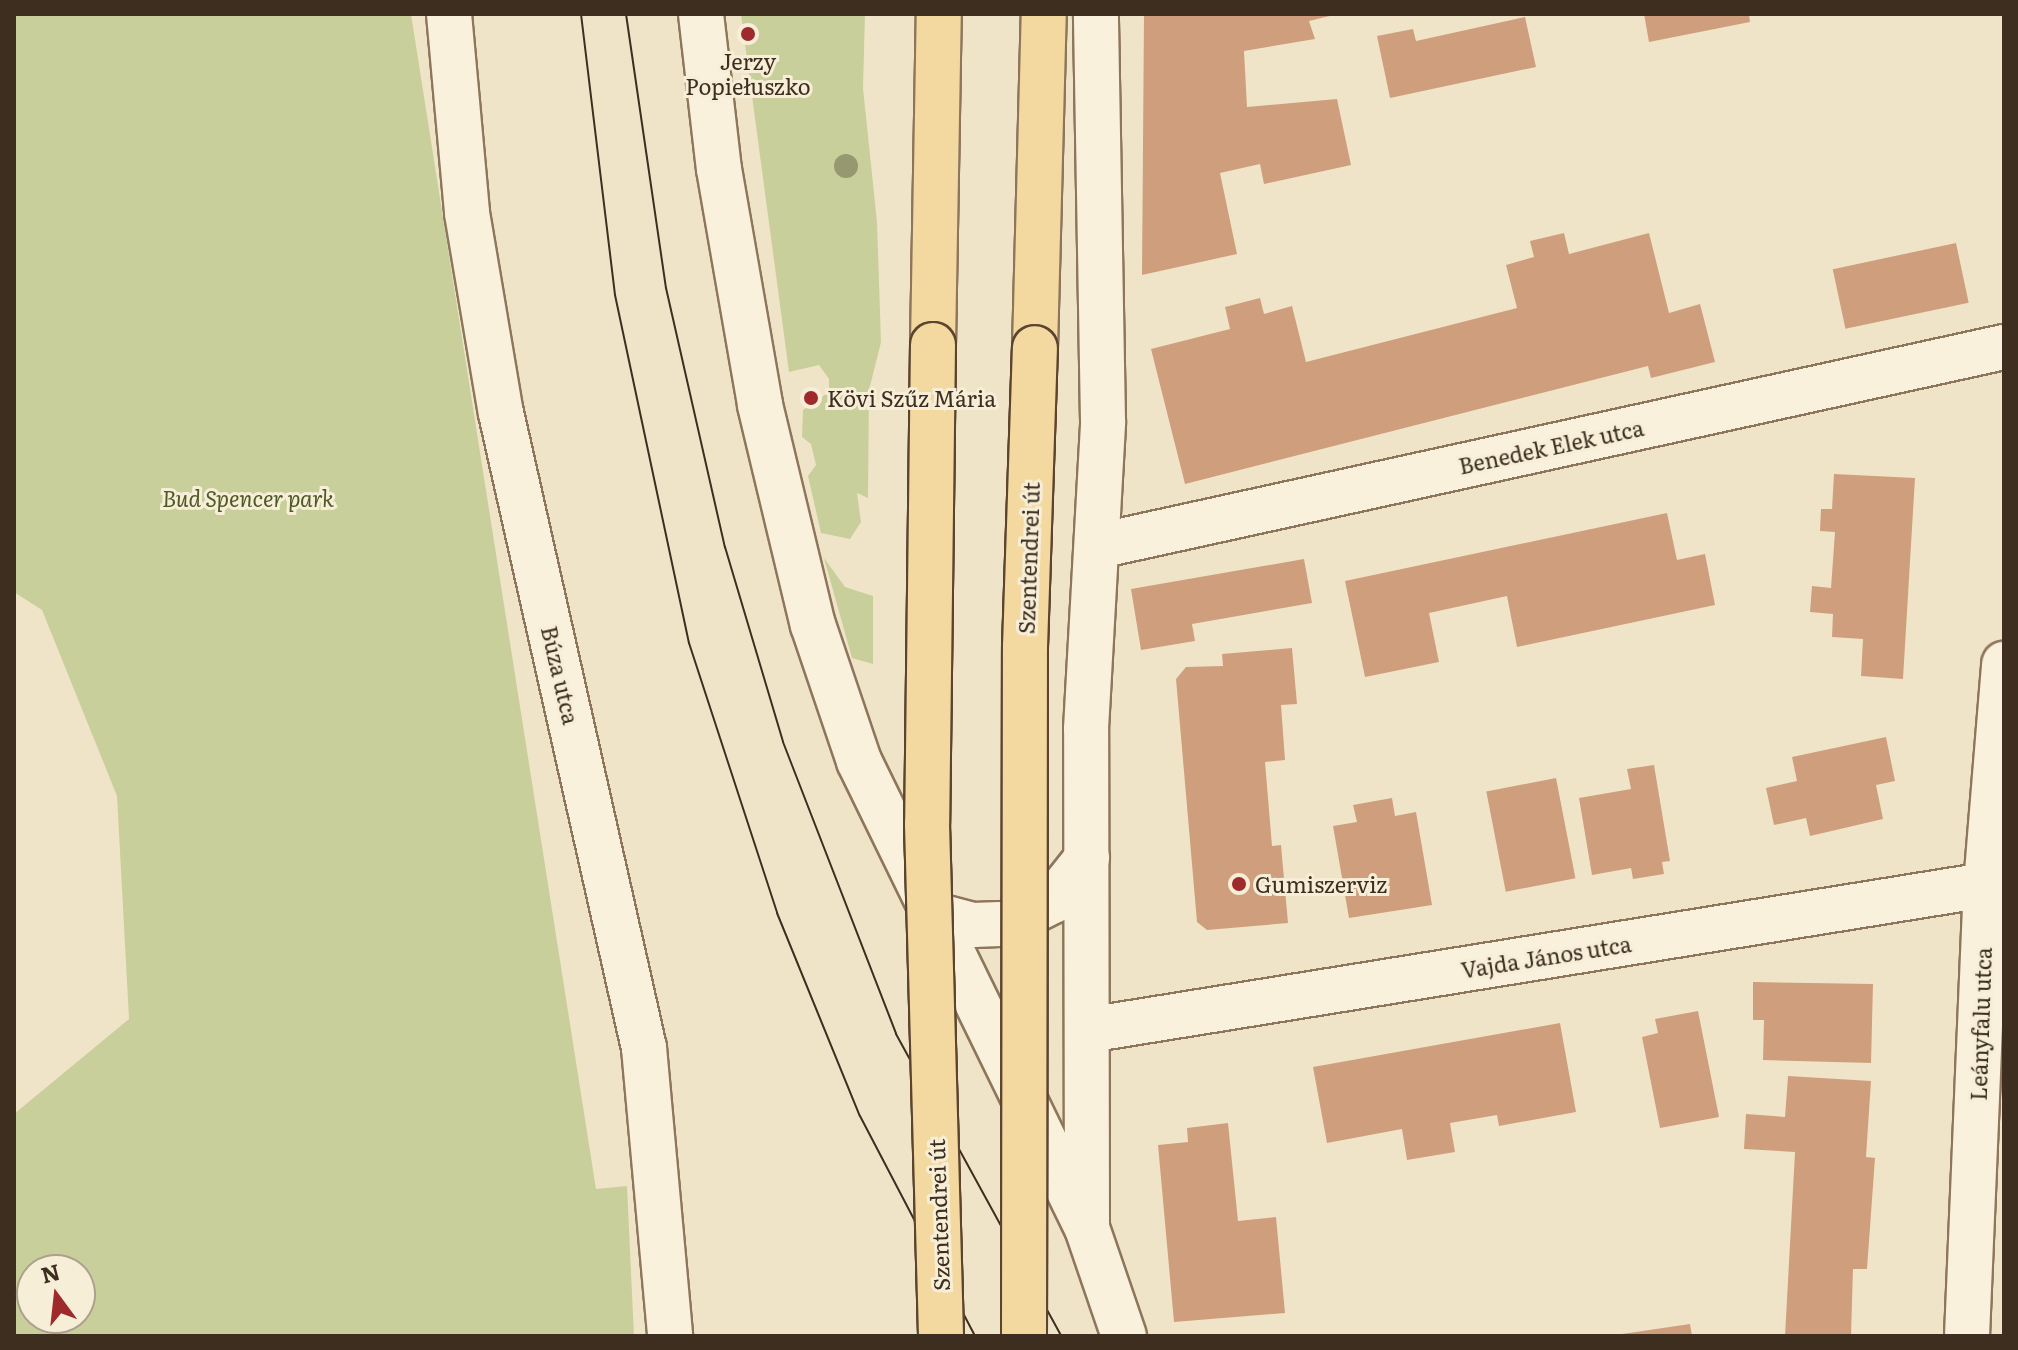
<!DOCTYPE html>
<meta charset="utf-8">
<style>
body{margin:0}
#map{position:relative;width:2018px;height:1350px;overflow:hidden;background:#f0e4c8;font-family:Literata,serif}
div>[style]{position:absolute}
[style*='--x']{left:calc(var(--x)*1px);top:calc(var(--y)*1px);width:calc(var(--w)*1px);rotate:calc(var(--a)*1deg)}
.green>*{inset:0;background:#c9cf9b}
.building>*{inset:0;background:#cf9f7d;transform-origin:0 0}
.roads{filter:drop-shadow(2px 0 #8d765c) drop-shadow(-2px 0 #8d765c) drop-shadow(0 2px #8d765c) drop-shadow(0 -2px #8d765c)}
.minor>*{height:44px;margin:-22px;padding:0 22px;transform-origin:22px;border-radius:22px;background:#faf1dc}
.major>*{height:44px;margin:-22px;padding:0 22px;transform-origin:22px;border-radius:22px;background:#f3d9a0}
.tram>*{height:2px;margin:-1px;padding:0 1px;transform-origin:1px;border-radius:1px;background:#3d2e20}
.bridges{filter:drop-shadow(2px 0 #5b4430) drop-shadow(-2px 0 #5b4430) drop-shadow(0 2px #5b4430) drop-shadow(0 -2px #5b4430)}
.major-bridge>*{height:44px;margin:-22px;padding:0 22px;transform-origin:22px;border-radius:22px;background:#f3d9a0}
.trees>*{width:24px;height:24px;margin:-12px;border-radius:50%;background:#96986f}
.dots>*{width:22px;height:22px;translate:-50% -50%;box-sizing:border-box;border:4px solid #f7eed8;border-radius:50%}
span{translate:-50% -50%;white-space:nowrap;text-align:center;line-height:1.15;-webkit-text-stroke:6px #f7eed8;paint-order:stroke}
.poi-label{font-size:22px;color:#3d2e20}
.left{translate:0 -50%;text-align:left}
.street-label{font-size:22px;color:#3d2e20}
.park-label{font-size:22px;color:#4d5a26;font-style:italic}
.frame{position:absolute;inset:0;border:16px solid #3d2e20;pointer-events:none}
.north{position:absolute;left:16px;top:1254px;width:80px;height:80px;box-sizing:border-box;background:#f7eed8;border:2px solid #ada18e;border-radius:50%;rotate:345deg;font-size:22px;font-weight:700;line-height:32px;text-align:center;color:#3d2e20}
.north::after{content:'';display:block;margin:auto;width:28px;height:36px;background:#9e2a2b;clip-path:polygon(50% 0,100% 100%,50% 72%,0 100%)}
</style>
<div id="map">
<div class="green">
<i style="clip-path:polygon(evenodd,14px 14px,411px 14px,596px 1189px,627px 1186px,634px 1336px,14px 1336px,14px 1114px,129px 1019px,117px 796px,42px 610px,14px 592px,14px 14px,32px 1270px,80px 1270px,80px 1318px,32px 1318px,32px 1270px)"></i>
<i style="clip-path:polygon(741px 14px,865px 14px,863px 88px,877px 222px,881px 342px,869px 390px,868px 498px,857px 493px,861px 522px,850px 539px,821px 533px,808px 476px,816px 465px,811px 444px,802px 437px,803px 410px,829px 392px,829px 379px,819px 365px,789px 372px)"></i>
<i style="clip-path:polygon(824px 558px,845px 587px,873px 596px,873px 664px,852px 658px)"></i>
</div>
<div class="building">
<i style="clip-path:polygon(1144px 14px,1338px 14px,1309px 21px,1315px 39px,1244px 51px,1247px 107px,1337px 99px,1351px 165px,1264px 184px,1260px 164px,1220px 173px,1237px 254px,1142px 275px)"></i>
<i style="clip-path:polygon(1644px 14px,1749px 14px,1750px 22px,1649px 42px)"></i>
<i style="clip-path:polygon(1525px 17px,1536px 67px,1390px 98px,1377px 36px,1413px 29px,1416px 41px)"></i>
<i style="clip-path:polygon(1564px 233px,1569px 254px,1649px 233px,1669px 313px,1700px 304px,1715px 362px,1651px 378px,1648px 366px,1185px 484px,1151px 349px,1230px 329px,1225px 307px,1260px 298px,1264px 314px,1292px 306px,1306px 362px,1517px 308px,1506px 265px,1534px 257px,1530px 241px)"></i>
<i style="left:1956px;top:243px;width:61px;height:126px;rotate:78deg"></i>
<i style="clip-path:polygon(1834px 474px,1915px 478px,1903px 679px,1861px 676px,1863px 639px,1832px 637px,1833px 614px,1810px 612px,1812px 586px,1831px 588px,1835px 532px,1820px 531px,1821px 509px,1832px 509px)"></i>
<i style="clip-path:polygon(1667px 513px,1677px 560px,1705px 554px,1715px 605px,1517px 647px,1507px 596px,1429px 613px,1439px 662px,1365px 677px,1345px 581px)"></i>
<i style="clip-path:polygon(1304px 559px,1312px 603px,1192px 624px,1195px 641px,1141px 650px,1131px 589px)"></i>
<i style="clip-path:polygon(1292px 648px,1297px 704px,1281px 705px,1285px 760px,1265px 762px,1272px 846px,1281px 845px,1288px 923px,1207px 930px,1197px 922px,1176px 679px,1186px 667px,1223px 666px,1222px 654px)"></i>
<i style="clip-path:polygon(1886px 737px,1895px 781px,1876px 785px,1883px 819px,1810px 836px,1806px 818px,1774px 825px,1766px 788px,1797px 781px,1792px 757px)"></i>
<i style="clip-path:polygon(1654px 765px,1670px 861px,1662px 862px,1664px 874px,1633px 879px,1631px 868px,1592px 875px,1579px 798px,1631px 789px,1627px 769px)"></i>
<i style="left:1556px;top:778px;width:102px;height:71px;rotate:79deg"></i>
<i style="clip-path:polygon(1392px 798px,1395px 816px,1416px 812px,1432px 905px,1349px 918px,1333px 826px,1357px 822px,1353px 805px)"></i>
<i style="clip-path:polygon(1753px 982px,1873px 984px,1871px 1063px,1763px 1060px,1764px 1020px,1753px 1020px)"></i>
<i style="clip-path:polygon(1698px 1011px,1719px 1117px,1660px 1128px,1642px 1037px,1658px 1033px,1655px 1019px)"></i>
<i style="clip-path:polygon(1560px 1023px,1576px 1112px,1499px 1126px,1497px 1115px,1450px 1123px,1455px 1152px,1407px 1160px,1402px 1129px,1327px 1143px,1313px 1067px)"></i>
<i style="clip-path:polygon(1788px 1076px,1871px 1081px,1866px 1157px,1875px 1158px,1867px 1269px,1853px 1269px,1851px 1336px,1785px 1336px,1795px 1152px,1744px 1149px,1746px 1114px,1785px 1117px)"></i>
<i style="clip-path:polygon(1228px 1123px,1238px 1221px,1276px 1217px,1285px 1313px,1174px 1322px,1158px 1145px,1188px 1142px,1187px 1128px)"></i>
<i style="clip-path:polygon(1690px 1324px,1692px 1336px,1622px 1336px,1622px 1334px)"></i>
</div>
<div class="roads">
<div class="minor">
<i style="--x:449;--y:14;--w:200;--a:84.8"></i>
<i style="--x:467;--y:213;--w:203;--a:80.4"></i>
<i style="--x:501;--y:413;--w:651;--a:77.31"></i>
<i style="--x:644;--y:1048;--w:289;--a:84.8"></i>
<i style="--x:701;--y:14;--w:156;--a:83.4"></i>
<i style="--x:719;--y:169;--w:240;--a:80.1"></i>
<i style="--x:760;--y:405;--w:226;--a:76.5"></i>
<i style="--x:813;--y:625;--w:144;--a:71.3"></i>
<i style="--x:859;--y:761;--w:520;--a:63.98"></i>
<i style="--x:1087;--y:1228;--w:114;--a:71.1"></i>
<i style="--x:1098;--y:546;--w:928;--a:-12.39"></i>
<i style="--x:935;--y:915;--w:39;--a:15"></i>
<i style="--x:973;--y:925;--w:34;--a:-2"></i>
<i style="--x:1007;--y:924;--w:51;--a:-26.6"></i>
<i style="--x:1053;--y:901;--w:55;--a:-51.7"></i>
<i style="--x:1088;--y:1030;--w:928;--a:-9.18"></i>
<i style="--x:1087;--y:1222;--w:493;--a:-90.1"></i>
<i style="--x:1086;--y:729;--w:308;--a:-86.8"></i>
<i style="--x:1103;--y:421;--w:407;--a:-91"></i>
<i style="--x:1967;--y:1336;--w:451;--a:-87.6"></i>
<i style="--x:1986;--y:885;--w:222;--a:-85.3"></i>
</div>
<div class="major">
<i style="--x:933;--y:345;--w:331;--a:-89"></i>
<i style="--x:1035;--y:348;--w:334;--a:-88.5"></i>
</div>
</div>
<div class="tram">
<i style="--x:581;--y:14;--w:283;--a:83.1"></i>
<i style="--x:615;--y:295;--w:356;--a:78"></i>
<i style="--x:689;--y:643;--w:284;--a:71.9"></i>
<i style="--x:777;--y:913;--w:219;--a:67.8"></i>
<i style="--x:860;--y:1116;--w:248;--a:62.4"></i>
<i style="--x:626;--y:14;--w:277;--a:81.7"></i>
<i style="--x:666;--y:288;--w:266;--a:77.2"></i>
<i style="--x:725;--y:547;--w:203;--a:73.4"></i>
<i style="--x:783;--y:742;--w:313;--a:68.8"></i>
<i style="--x:896;--y:1034;--w:344;--a:61.3"></i>
</div>
<div class="bridges">
<div class="major-bridge">
<i style="--x:933;--y:345;--w:479;--a:90.7"></i>
<i style="--x:927;--y:824;--w:512;--a:88.43"></i>
<i style="--x:1024;--y:1336;--w:689;--a:-89.92"></i>
<i style="--x:1025;--y:647;--w:299;--a:-88.1"></i>
</div>
</div>
<div class="trees">
<i style="left:846px;top:166px"></i>
</div>
<div class="dots">
<i style="left:748px;top:34px;background:#9e2a2b"></i>
<i style="left:811px;top:398px;background:#9e2a2b"></i>
<i style="left:1239px;top:884px;background:#9e2a2b"></i>
</div>
<div class="poi-label">
<span style="left:748px;top:73px">Jerzy<br>Popiełuszko</span>
<span class="left" style="left:827px;top:398px">Kövi Szűz Mária</span>
<span class="left" style="left:1255px;top:884px">Gumiszerviz</span>
</div>
<div class="street-label">
<span style="left:1551px;top:446px;rotate:-12deg">Benedek Elek utca</span>
<span style="left:1028px;top:558px;rotate:-88deg">Szentendrei út</span>
<span style="left:561px;top:675px;rotate:77deg">Búza utca</span>
<span style="left:1546px;top:956px;rotate:-9deg">Vajda János utca</span>
<span style="left:1980px;top:1024px;rotate:-88deg">Leányfalu utca</span>
<span style="left:938px;top:1215px;rotate:-92deg">Szentendrei út</span>
</div>
<div class="park-label">
<span style="left:248px;top:498px">Bud Spencer park</span>
</div>
<div class="frame"></div>
<div class="north">N</div>
</div>
